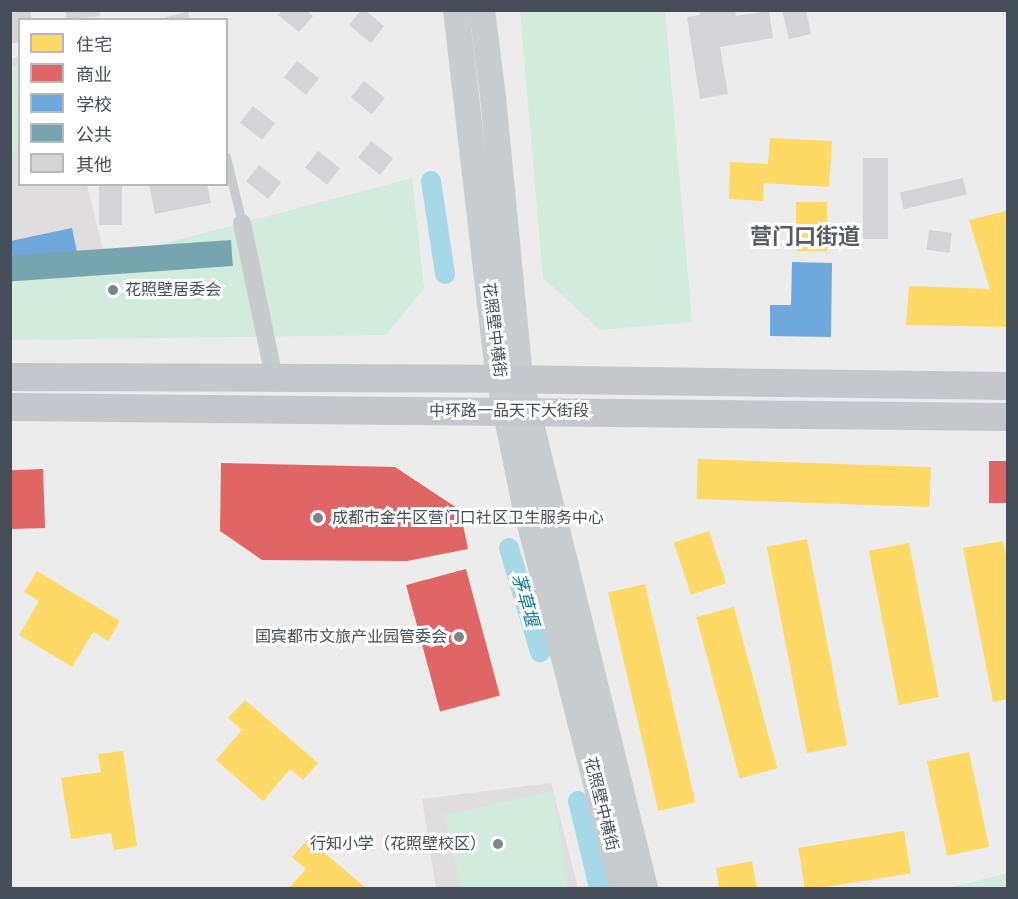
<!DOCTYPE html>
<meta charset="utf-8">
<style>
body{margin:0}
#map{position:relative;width:1018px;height:899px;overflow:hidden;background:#edecec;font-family:"DM Sans","Noto Sans SC",sans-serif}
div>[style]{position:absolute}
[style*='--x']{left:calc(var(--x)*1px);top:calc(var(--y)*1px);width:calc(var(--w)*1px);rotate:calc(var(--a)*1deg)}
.education>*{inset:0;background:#dfddde}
.green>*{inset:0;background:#d1ebdc;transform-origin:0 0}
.homes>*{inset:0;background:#ffd966;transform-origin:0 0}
.shops>*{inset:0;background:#e06666;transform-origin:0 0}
.schools>*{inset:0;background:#6fa8dc;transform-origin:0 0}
.public>*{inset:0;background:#76a5af;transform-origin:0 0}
.canal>*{height:20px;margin:-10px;padding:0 10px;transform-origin:10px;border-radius:10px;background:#a7d8e8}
.building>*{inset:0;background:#d4d4d6;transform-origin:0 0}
.lane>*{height:9px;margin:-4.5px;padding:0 4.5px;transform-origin:4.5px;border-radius:4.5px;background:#c8cbcd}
.street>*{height:18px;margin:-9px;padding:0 9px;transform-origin:9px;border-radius:9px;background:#c8cbcd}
.secondary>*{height:26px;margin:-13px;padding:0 13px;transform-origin:13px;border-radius:13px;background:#c9ccce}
.primary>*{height:28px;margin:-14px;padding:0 14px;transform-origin:14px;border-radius:14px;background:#c4c7cb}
.dots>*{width:16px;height:16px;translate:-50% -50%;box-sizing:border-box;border:3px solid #fff;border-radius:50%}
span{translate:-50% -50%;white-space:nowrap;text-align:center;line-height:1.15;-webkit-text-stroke:6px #fff;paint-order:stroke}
.poi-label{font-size:16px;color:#454e58}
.left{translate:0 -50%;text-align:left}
.right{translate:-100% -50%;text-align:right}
.street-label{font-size:16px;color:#454e58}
.water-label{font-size:18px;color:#127a9d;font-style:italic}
.district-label{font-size:22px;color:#585b60;font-weight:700}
.frame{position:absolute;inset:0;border:12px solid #454e58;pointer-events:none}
.legend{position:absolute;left:18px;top:18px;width:210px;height:168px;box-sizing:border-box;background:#fff;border:2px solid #b5b8bc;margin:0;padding:8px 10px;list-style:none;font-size:18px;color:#454e58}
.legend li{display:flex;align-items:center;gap:12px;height:30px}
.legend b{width:30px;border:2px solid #b5b8bc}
</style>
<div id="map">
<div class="education">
<i style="clip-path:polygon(19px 57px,20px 184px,87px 185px,105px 258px,11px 283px,10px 59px)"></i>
<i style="clip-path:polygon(551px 783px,578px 888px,436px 888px,422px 799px)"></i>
</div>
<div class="green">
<i style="clip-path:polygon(520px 11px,665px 11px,692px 322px,600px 330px,543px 278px)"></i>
<i style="left:19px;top:66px;width:87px;height:8px;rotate:90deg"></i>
<i style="clip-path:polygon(412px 178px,424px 288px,386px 335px,11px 340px,11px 284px)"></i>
<i style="clip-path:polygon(553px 791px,568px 888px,461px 888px,444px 815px)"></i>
<i style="clip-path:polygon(1007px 873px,1007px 888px,949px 888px)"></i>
</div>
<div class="homes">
<i style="clip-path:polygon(770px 138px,832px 141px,829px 187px,764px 183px,763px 201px,729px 199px,730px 162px,768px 164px)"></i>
<i style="left:796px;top:202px;width:31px;height:49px"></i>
<i style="clip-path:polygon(1006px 211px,1008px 327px,906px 325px,909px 286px,990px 289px,969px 220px)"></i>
<i style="left:698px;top:459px;width:233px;height:40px;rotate:2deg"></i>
<i style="left:709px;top:531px;width:55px;height:37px;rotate:72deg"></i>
<i style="left:807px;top:539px;width:210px;height:41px;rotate:79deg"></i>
<i style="clip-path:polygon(1003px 541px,1008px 565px,1008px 699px,993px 702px,963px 548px)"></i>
<i style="left:909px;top:543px;width:157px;height:41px;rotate:79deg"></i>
<i style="clip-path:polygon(37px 571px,120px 621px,108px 641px,93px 632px,72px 667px,19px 635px,39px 601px,24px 592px)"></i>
<i style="left:645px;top:584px;width:224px;height:38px;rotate:77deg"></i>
<i style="left:734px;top:607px;width:167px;height:39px;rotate:75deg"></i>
<i style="clip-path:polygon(245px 700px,318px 763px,303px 780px,290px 769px,263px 801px,216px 760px,242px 730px,228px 718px)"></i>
<i style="clip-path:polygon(123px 751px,137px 846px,114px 850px,111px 833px,71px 839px,61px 778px,101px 772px,98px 754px)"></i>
<i style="left:969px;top:752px;width:97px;height:43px;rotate:78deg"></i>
<i style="left:904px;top:831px;width:43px;height:107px;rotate:81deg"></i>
<i style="clip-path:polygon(308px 839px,366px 888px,289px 888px,306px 869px,292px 857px)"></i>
<i style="clip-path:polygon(752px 861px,757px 888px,719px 888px,716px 868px)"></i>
</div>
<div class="shops">
<i style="left:989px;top:461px;width:19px;height:42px"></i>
<i style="clip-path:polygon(221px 463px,395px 467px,460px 510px,468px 549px,407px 561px,262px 560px,220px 531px)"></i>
<i style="left:43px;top:469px;width:59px;height:33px;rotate:88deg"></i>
<i style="left:466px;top:569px;width:131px;height:62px;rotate:75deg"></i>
</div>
<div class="schools">
<i style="left:72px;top:228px;width:29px;height:64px;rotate:78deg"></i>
<i style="clip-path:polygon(792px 262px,832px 263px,831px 337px,770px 336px,770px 305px,791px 305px)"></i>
</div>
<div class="public">
<i style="left:231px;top:240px;width:26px;height:227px;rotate:86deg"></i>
</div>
<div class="canal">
<i style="--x:431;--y:181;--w:94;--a:81.4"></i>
<i style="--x:509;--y:548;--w:109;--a:73.4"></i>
<i style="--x:578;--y:801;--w:89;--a:76.4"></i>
</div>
<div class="building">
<i style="clip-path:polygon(30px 10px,32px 20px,20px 20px,20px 42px,10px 44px,10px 13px)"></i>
<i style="clip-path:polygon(65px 10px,99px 10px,100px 16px,67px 20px)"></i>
<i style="clip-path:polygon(282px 10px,306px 10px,313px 16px,299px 32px,278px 15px)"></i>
<i style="clip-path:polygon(361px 10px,365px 10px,384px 26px,371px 43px,349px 25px)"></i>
<i style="clip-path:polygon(699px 10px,735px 10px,736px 16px,769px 11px,773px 38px,720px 47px,728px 94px,700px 99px,687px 17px,700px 15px)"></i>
<i style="clip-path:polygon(782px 10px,806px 10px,811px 34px,789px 39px)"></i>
<i style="clip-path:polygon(188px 11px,190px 20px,160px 20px,160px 19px)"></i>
<i style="left:297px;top:61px;width:28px;height:21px;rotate:38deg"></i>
<i style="left:364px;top:81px;width:27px;height:21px;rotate:39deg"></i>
<i style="left:253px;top:106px;width:28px;height:21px;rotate:38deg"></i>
<i style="left:371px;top:141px;width:28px;height:21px;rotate:38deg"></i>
<i style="left:318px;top:151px;width:28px;height:21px;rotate:38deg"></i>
<i style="left:863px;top:158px;width:25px;height:81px"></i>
<i style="left:259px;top:165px;width:28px;height:21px;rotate:38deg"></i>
<i style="left:963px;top:178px;width:17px;height:65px;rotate:77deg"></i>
<i style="left:99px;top:184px;width:23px;height:41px"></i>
<i style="clip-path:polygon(149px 184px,207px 184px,211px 203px,155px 214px)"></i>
<i style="left:929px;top:230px;width:23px;height:20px;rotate:7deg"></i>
</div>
<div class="lane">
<i style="--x:226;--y:157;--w:68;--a:76.4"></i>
</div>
<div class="street">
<i style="--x:242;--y:223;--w:158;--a:78.3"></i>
</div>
<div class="secondary">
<i style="--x:456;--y:10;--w:371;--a:83.4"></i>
<i style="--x:499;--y:379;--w:125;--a:78.4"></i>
<i style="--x:524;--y:501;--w:399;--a:75.7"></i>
<i style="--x:482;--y:10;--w:88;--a:82.8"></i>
<i style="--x:493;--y:97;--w:283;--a:84.5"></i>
<i style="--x:520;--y:379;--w:524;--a:76.2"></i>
</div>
<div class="primary">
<i style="--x:10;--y:377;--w:489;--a:0.2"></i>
<i style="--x:499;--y:379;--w:509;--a:0.79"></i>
<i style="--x:10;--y:407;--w:998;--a:0.57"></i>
</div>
<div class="dots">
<i style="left:113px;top:290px;background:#80858c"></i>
<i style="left:318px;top:518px;background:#80858c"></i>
<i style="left:459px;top:637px;background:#80858c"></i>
<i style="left:498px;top:844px;background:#80858c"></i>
</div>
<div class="poi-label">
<span class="left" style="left:125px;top:290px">花照壁居委会</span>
<span class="left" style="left:332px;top:518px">成都市金牛区营门口社区卫生服务中心</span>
<span class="right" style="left:447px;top:637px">国宾都市文旅产业园管委会</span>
<span class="right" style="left:486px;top:844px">行知小学（花照壁校区）</span>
</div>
<div class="street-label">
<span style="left:494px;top:330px;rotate:83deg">花照壁中横街</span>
<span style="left:509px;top:411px">中环路一品天下大街段</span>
<span style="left:601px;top:804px;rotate:76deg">花照壁中横街</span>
</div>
<div class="water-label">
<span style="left:525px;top:600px;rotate:74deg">茅草堰</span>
</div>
<div class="district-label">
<span style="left:805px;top:237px">营门口街道</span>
</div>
<div class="frame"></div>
<ul class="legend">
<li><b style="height:16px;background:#ffd966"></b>住宅</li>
<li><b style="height:16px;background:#e06666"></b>商业</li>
<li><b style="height:16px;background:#6fa8dc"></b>学校</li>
<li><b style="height:16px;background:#76a5af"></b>公共</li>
<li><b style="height:16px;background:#d4d4d6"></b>其他</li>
</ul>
</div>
